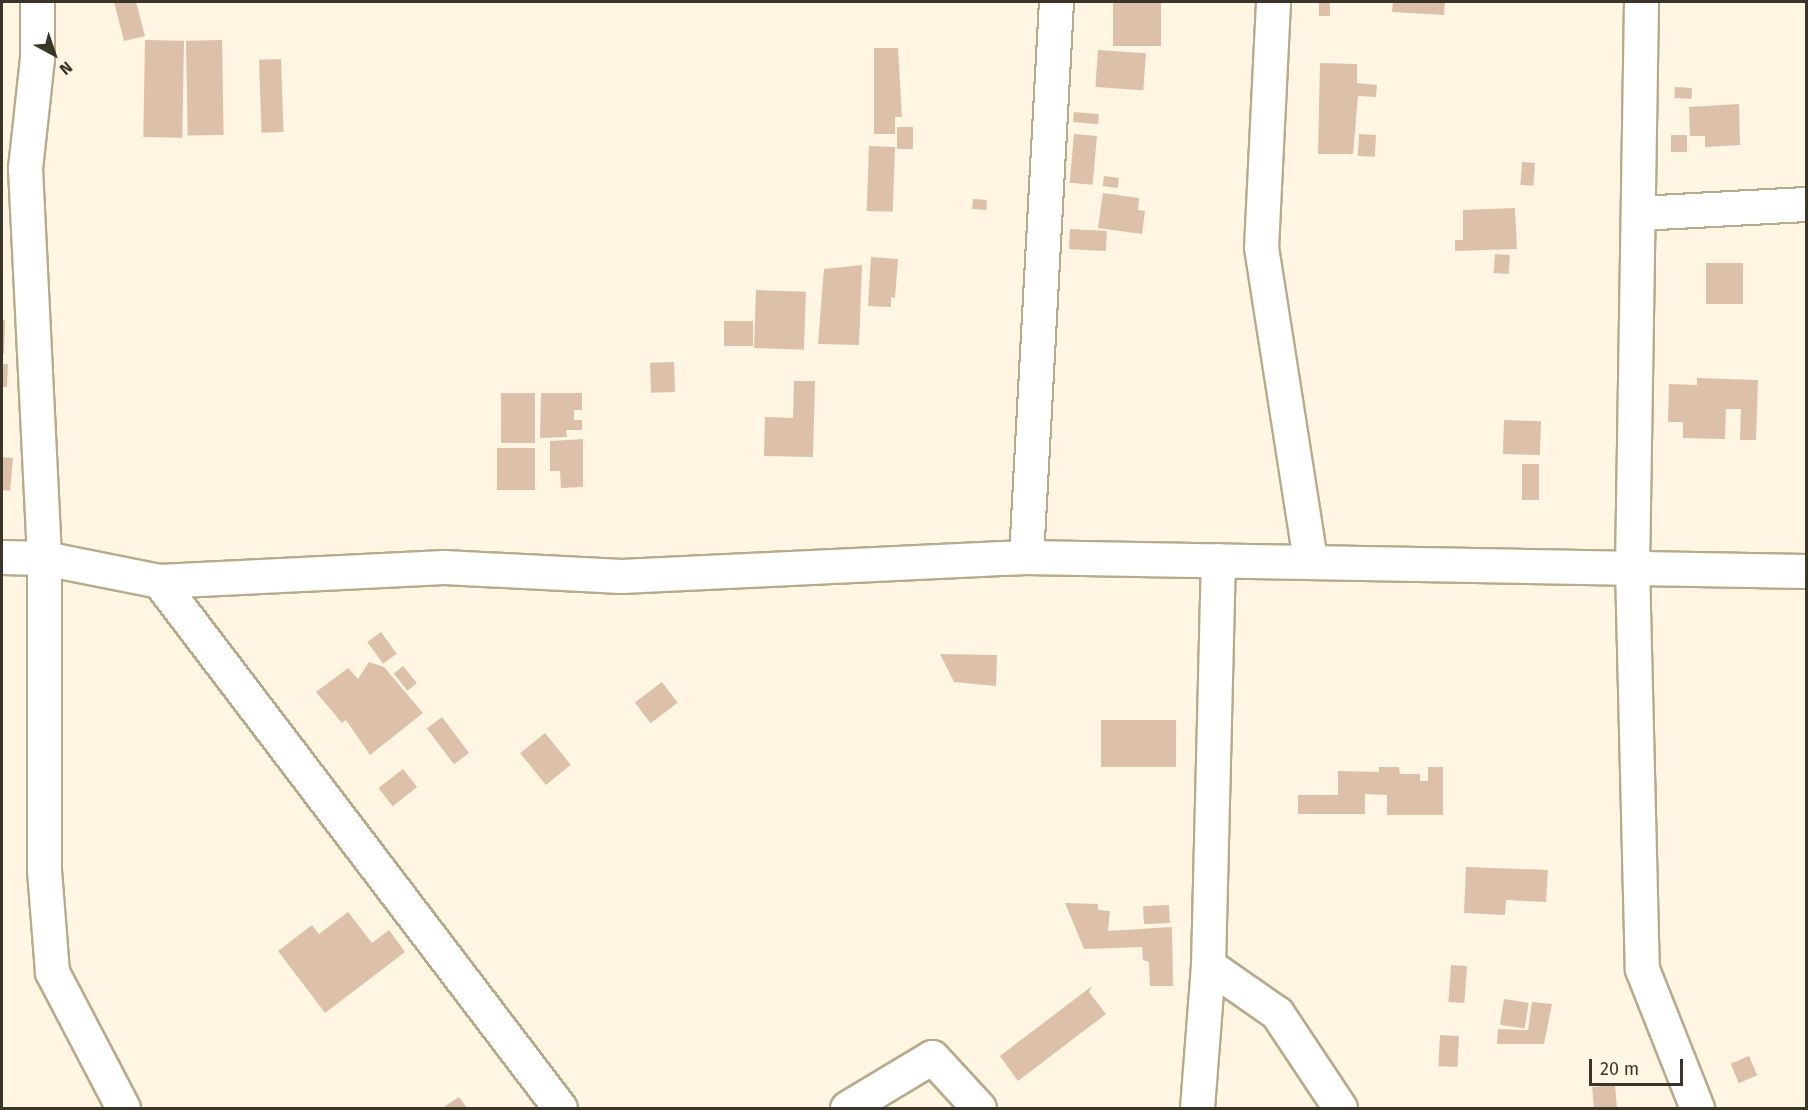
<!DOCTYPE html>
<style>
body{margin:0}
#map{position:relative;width:1808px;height:1110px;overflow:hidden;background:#fef6e2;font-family:"Fira Sans",sans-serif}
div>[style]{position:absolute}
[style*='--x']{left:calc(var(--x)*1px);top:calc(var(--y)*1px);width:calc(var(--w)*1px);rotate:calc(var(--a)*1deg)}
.building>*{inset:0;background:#ddc0a9;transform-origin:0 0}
.roads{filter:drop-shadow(2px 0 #b8ab8b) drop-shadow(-2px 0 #b8ab8b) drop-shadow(0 2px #b8ab8b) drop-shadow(0 -2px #b8ab8b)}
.street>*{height:33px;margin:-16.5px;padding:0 16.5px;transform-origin:16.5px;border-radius:16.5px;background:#fff}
span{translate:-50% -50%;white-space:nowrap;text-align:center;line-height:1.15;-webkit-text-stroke:6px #fef6e2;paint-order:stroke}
.frame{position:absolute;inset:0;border:3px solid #3a3528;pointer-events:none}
.north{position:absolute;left:24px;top:24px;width:60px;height:60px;-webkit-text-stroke:4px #fef6e2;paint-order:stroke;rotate:140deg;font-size:16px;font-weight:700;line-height:24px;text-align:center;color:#3a3528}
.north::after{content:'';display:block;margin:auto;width:21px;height:27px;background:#3a3528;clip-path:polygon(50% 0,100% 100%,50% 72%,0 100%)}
.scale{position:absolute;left:1589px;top:1059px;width:94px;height:27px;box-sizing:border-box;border:3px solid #3a3528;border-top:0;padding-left:8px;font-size:18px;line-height:21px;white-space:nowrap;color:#3a3528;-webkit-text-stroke:4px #fef6e2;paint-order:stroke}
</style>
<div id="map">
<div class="building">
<i style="clip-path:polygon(114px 2px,136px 2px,145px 36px,124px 41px)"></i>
<i style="left:1113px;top:2px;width:48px;height:44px"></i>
<i style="left:1319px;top:2px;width:11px;height:14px"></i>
<i style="clip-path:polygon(1393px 2px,1445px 2px,1444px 15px,1392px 12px)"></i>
<i style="left:145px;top:40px;width:39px;height:97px;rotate:1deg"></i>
<i style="left:222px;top:40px;width:95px;height:36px;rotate:89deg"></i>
<i style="clip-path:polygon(874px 48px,898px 48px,902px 117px,895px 117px,895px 134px,874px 134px)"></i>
<i style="left:1098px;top:50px;width:48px;height:37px;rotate:4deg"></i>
<i style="left:281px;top:59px;width:73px;height:22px;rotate:88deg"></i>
<i style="clip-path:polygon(1320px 63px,1357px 64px,1357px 83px,1377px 85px,1376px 97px,1358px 96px,1353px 154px,1318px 154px)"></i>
<i style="left:1675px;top:87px;width:17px;height:11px;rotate:3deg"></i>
<i style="clip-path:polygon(1739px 104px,1740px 145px,1705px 147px,1705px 136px,1690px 136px,1689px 107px)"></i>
<i style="left:1074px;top:112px;width:25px;height:10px;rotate:5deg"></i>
<i style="left:897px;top:127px;width:16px;height:22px"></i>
<i style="left:1074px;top:134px;width:23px;height:49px;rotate:5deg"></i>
<i style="left:1359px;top:134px;width:17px;height:22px;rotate:3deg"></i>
<i style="left:1671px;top:135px;width:16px;height:17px"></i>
<i style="left:869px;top:146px;width:26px;height:65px;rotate:2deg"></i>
<i style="left:1522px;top:162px;width:13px;height:23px;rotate:4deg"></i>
<i style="left:1104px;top:176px;width:15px;height:10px;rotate:8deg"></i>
<i style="clip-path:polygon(1103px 193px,1139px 198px,1138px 210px,1145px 211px,1142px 234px,1098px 228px)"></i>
<i style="left:973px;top:199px;width:14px;height:10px;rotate:4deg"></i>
<i style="clip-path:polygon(1515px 208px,1517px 249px,1455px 251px,1455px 240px,1463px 240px,1463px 210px)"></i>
<i style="left:1070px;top:229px;width:37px;height:20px;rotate:3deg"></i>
<i style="left:1495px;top:254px;width:15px;height:19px;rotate:4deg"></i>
<i style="clip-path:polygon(871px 257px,898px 259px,895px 298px,891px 297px,891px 307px,868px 306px)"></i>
<i style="left:1706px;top:263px;width:37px;height:41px"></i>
<i style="clip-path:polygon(862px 265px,859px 345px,818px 344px,824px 269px)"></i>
<i style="left:756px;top:290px;width:50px;height:58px;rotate:2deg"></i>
<i style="clip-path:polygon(2px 320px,5px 320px,4px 354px,2px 354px)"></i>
<i style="left:724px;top:321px;width:29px;height:25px"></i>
<i style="left:674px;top:362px;width:30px;height:24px;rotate:88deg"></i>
<i style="clip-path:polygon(2px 364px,8px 364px,7px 387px,2px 387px)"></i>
<i style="clip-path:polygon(1697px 378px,1758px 380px,1756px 440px,1740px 440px,1741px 409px,1726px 409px,1725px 439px,1683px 438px,1683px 422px,1668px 422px,1669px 384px,1697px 385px)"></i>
<i style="clip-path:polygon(794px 381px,815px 381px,813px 457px,764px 456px,765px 417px,793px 418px)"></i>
<i style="left:501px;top:393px;width:34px;height:50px"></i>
<i style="clip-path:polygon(541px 393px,582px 393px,582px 410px,574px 410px,574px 420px,582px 420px,582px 430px,566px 430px,567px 437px,540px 438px)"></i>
<i style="left:1504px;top:420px;width:37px;height:34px;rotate:2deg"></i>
<i style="clip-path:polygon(583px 439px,583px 487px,561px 488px,560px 471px,550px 471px,550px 441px)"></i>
<i style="left:497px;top:448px;width:38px;height:42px"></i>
<i style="left:2px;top:457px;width:11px;height:33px;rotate:5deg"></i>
<i style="left:1522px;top:464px;width:17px;height:36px"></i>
<i style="left:381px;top:632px;width:27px;height:17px;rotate:54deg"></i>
<i style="clip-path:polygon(940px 654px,997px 655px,996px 686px,954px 682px)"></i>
<i style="clip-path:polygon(369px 662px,384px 667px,423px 713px,370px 755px,346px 720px,342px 723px,316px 692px,348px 668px,358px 679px)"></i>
<i style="left:403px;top:666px;width:22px;height:12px;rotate:51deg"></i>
<i style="left:662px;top:682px;width:26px;height:34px;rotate:53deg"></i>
<i style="left:442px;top:717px;width:45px;height:19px;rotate:53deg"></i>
<i style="left:1101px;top:720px;width:75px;height:47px"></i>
<i style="left:545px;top:733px;width:41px;height:32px;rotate:51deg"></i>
<i style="clip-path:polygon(1379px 767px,1399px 767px,1400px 774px,1420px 774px,1420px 781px,1428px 781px,1428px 767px,1443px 767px,1443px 815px,1387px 815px,1387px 795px,1365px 794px,1365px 814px,1298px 814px,1298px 795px,1338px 795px,1338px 771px,1379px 772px)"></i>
<i style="left:403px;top:769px;width:23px;height:31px;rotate:52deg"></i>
<i style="clip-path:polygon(1466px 867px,1548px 870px,1546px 902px,1506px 900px,1505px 915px,1464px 913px)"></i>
<i style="clip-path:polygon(1065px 903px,1098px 904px,1098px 910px,1110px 911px,1108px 931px,1172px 927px,1173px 986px,1150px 986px,1149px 962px,1143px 960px,1142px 947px,1084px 949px)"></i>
<i style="left:1169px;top:905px;width:18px;height:26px;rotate:87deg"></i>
<i style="clip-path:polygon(348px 912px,372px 943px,389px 930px,405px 952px,325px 1013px,278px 951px,312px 925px,319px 934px)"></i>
<i style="left:1451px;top:965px;width:16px;height:37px;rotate:4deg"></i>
<i style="clip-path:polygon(1092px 986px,1089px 992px,1106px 1014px,1018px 1081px,1000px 1056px)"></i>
<i style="left:1504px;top:999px;width:25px;height:26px;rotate:9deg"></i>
<i style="clip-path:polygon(1532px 1002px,1552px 1004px,1544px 1044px,1497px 1044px,1498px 1029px,1528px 1030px)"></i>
<i style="left:1440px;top:1035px;width:19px;height:31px;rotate:3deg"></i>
<i style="left:1749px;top:1056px;width:21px;height:20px;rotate:67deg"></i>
<i style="left:1615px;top:1085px;width:23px;height:23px;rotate:85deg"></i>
<i style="clip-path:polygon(459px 1097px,467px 1108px,442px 1108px)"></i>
</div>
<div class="roads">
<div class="street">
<i style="--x:37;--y:2;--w:56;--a:90"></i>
<i style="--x:37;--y:58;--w:111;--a:96.2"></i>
<i style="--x:25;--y:168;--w:390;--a:87.2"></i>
<i style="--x:44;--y:558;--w:312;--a:90"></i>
<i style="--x:44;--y:870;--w:102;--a:85.5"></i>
<i style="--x:52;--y:972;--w:153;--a:62.4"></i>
<i style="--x:1273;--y:2;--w:245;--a:92.8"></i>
<i style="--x:1261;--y:247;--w:318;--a:81.1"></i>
<i style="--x:1641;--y:2;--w:565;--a:90.91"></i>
<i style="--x:1632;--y:567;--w:402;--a:88.6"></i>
<i style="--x:1642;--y:969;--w:149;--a:68.4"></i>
<i style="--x:1639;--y:213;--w:167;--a:-3.1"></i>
<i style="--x:2;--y:557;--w:42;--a:1.4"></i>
<i style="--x:44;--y:558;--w:117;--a:11.3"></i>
<i style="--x:159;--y:581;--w:285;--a:-2.8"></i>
<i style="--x:444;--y:567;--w:177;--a:2.9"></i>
<i style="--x:621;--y:576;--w:405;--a:-2.7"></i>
<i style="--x:1026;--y:557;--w:780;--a:1.03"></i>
<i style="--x:1026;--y:557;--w:556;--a:-86.91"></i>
<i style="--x:159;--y:581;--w:662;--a:52.73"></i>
<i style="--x:1208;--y:965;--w:84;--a:34.8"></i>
<i style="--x:1277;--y:1013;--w:114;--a:56.4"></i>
<i style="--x:847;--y:1108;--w:99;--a:-31"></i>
<i style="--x:932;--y:1057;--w:69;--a:47.3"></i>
<i style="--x:1197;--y:1108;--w:143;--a:-85.6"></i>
<i style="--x:1208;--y:965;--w:405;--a:-88.6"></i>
</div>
</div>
<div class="frame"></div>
<div class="north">N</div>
<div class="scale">20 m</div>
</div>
